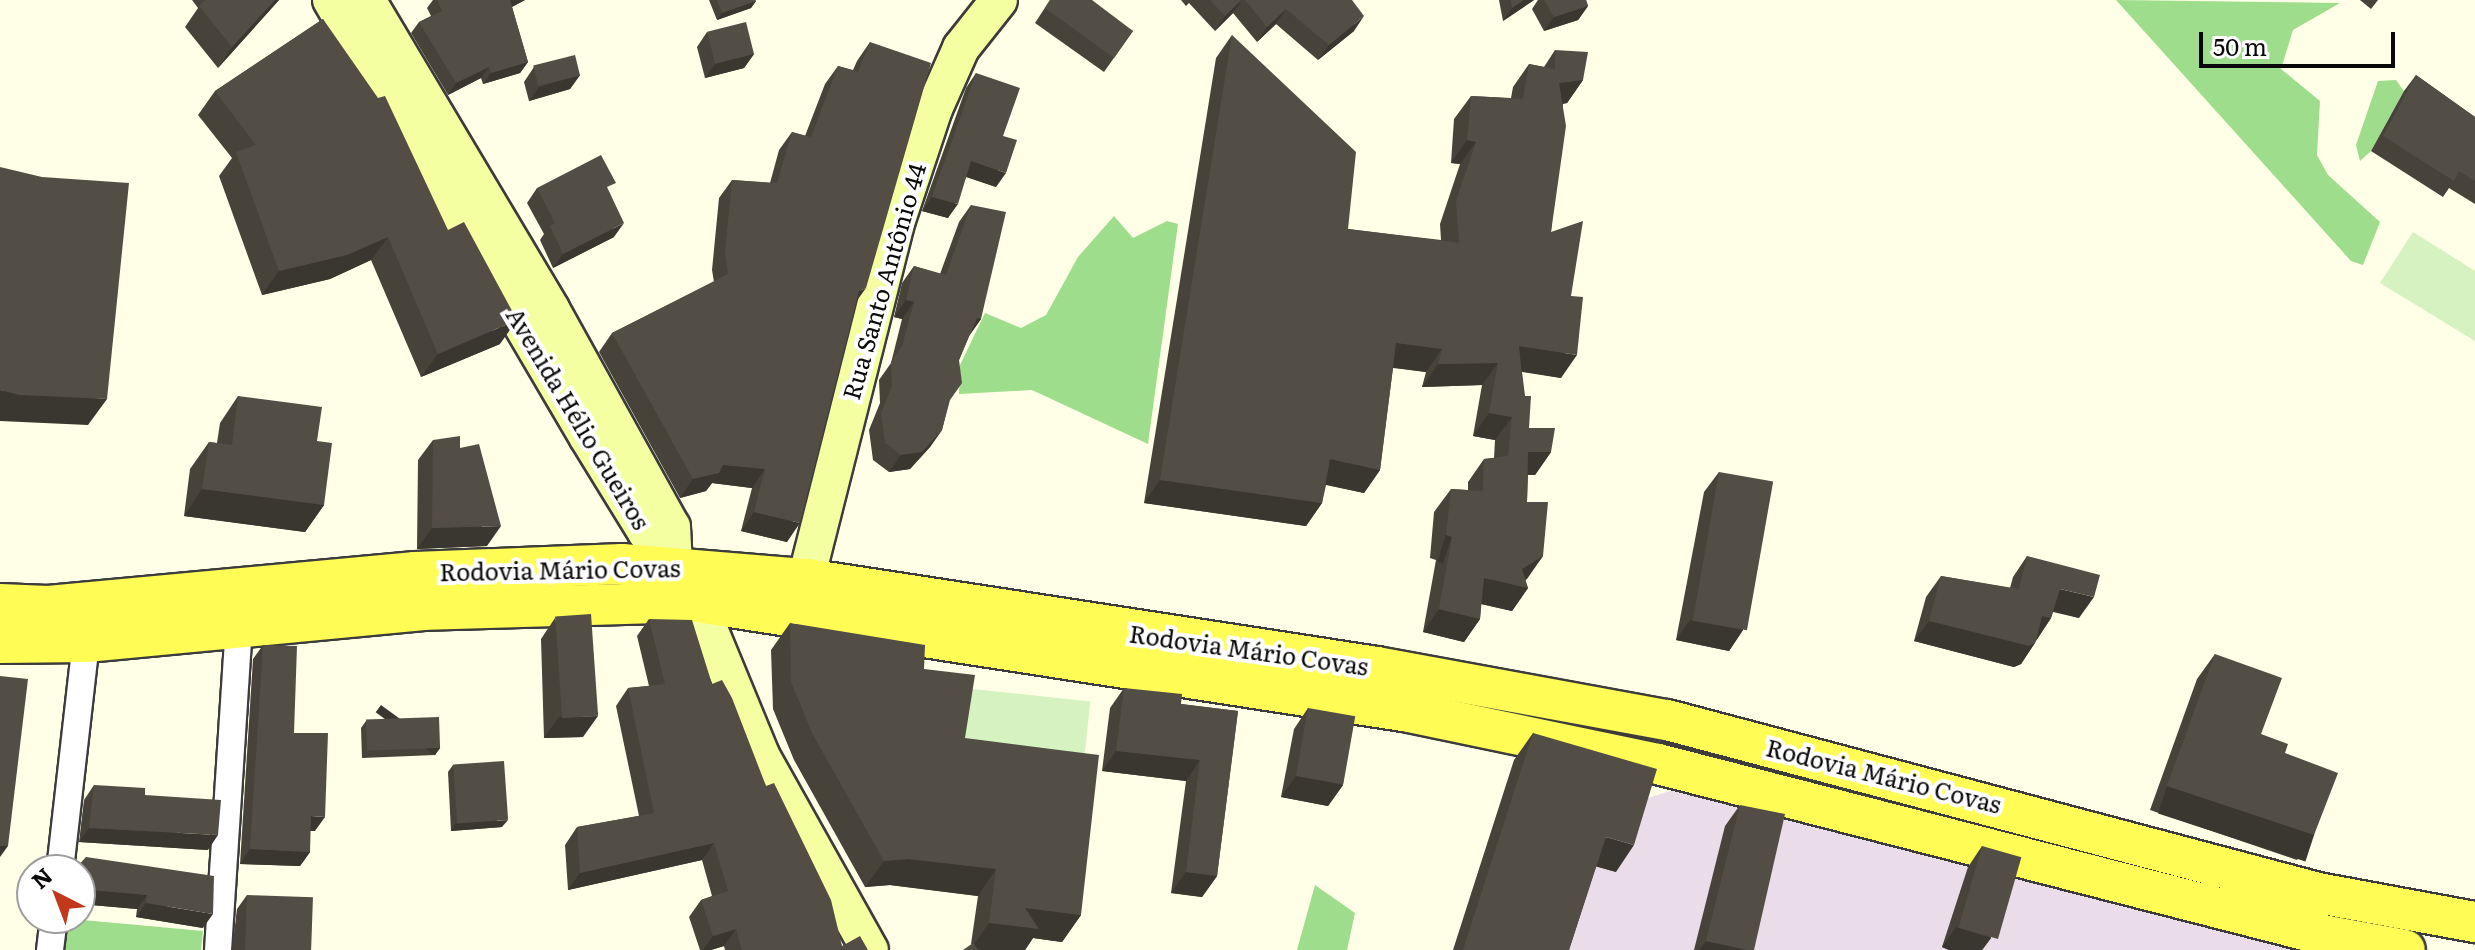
<!DOCTYPE html>
<meta charset="utf-8">
<style>
body{margin:0}
#map{position:relative;width:2475px;height:950px;overflow:hidden;background:#feffe6;font-family:Literata,serif}
div>[style]{position:absolute}
[style*='--x']{left:calc(var(--x)*1px);top:calc(var(--y)*1px);width:calc(var(--w)*1px);rotate:calc(var(--a)*1deg)}
.industrial>*{inset:0;background:#eadce8}
.forest>*{inset:0;background:#9edd8c}
.pitch>*{inset:0;background:#d5f2c0;transform-origin:0 0}
.roads{filter:drop-shadow(2px 0 #3c3c3c) drop-shadow(-2px 0 #3c3c3c) drop-shadow(0 2px #3c3c3c) drop-shadow(0 -2px #3c3c3c)}
.street>*{height:26px;margin:-13px;padding:0 13px;transform-origin:13px;border-radius:13px;background:#fff}
.secondary>*{height:36px;margin:-18px;padding:0 18px;transform-origin:18px;border-radius:18px;background:#f4ffa1}
.primary>*{height:40px;margin:-20px;padding:0 20px;transform-origin:20px;border-radius:20px;background:#fffc56}
.wall>*{inset:0;background:#47433b}
.shaded-wall>*{inset:0;background:#3a3730;transform-origin:0 0}
.building>*{inset:0;background:#534e45;transform-origin:0 0}
span{translate:-50% -50%;white-space:nowrap;text-align:center;line-height:1.15;-webkit-text-stroke:8px #fff;paint-order:stroke}
.street-label{font-size:24px;color:#090909}
.north{position:absolute;left:16px;top:854px;width:80px;height:80px;box-sizing:border-box;background:#fff;border:2px solid #9d9d9d;border-radius:50%;rotate:318deg;font-size:22px;font-weight:700;line-height:32px;text-align:center;color:#090909}
.north::after{content:'';display:block;margin:auto;width:28px;height:36px;background:#c1381a;clip-path:polygon(50% 0,100% 100%,50% 72%,0 100%)}
.scale{position:absolute;left:2199px;top:32px;width:196px;height:36px;box-sizing:border-box;border:4px solid #090909;border-top:0;padding-left:10px;font-size:24px;line-height:28px;white-space:nowrap;color:#090909;-webkit-text-stroke:6px #fff;paint-order:stroke}
</style>
<div id="map">
<div class="industrial">
<i style="clip-path:polygon(1514px 760px,1648px 798px,1701px 781px,2328px 950px,1453px 950px)"></i>
</div>
<div class="forest">
<i style="clip-path:polygon(2116px 0,2340px 3px,2293px 30px,2281px 69px,2320px 101px,2317px 155px,2328px 175px,2380px 222px,2363px 265px,2351px 261px)"></i>
<i style="clip-path:polygon(2396px 80px,2404px 91px,2371px 151px,2360px 161px,2356px 145px,2378px 81px)"></i>
<i style="clip-path:polygon(1114px 216px,1133px 238px,1167px 221px,1178px 224px,1148px 444px,1032px 390px,959px 394px,960px 365px,985px 313px,1021px 328px,1046px 315px,1078px 257px)"></i>
<i style="clip-path:polygon(1315px 885px,1355px 913px,1347px 950px,1297px 950px)"></i>
<i style="clip-path:polygon(61px 918px,203px 931px,201px 950px,57px 950px)"></i>
</div>
<div class="pitch">
<i style="clip-path:polygon(2413px 232px,2475px 271px,2475px 341px,2380px 283px)"></i>
<i style="left:963px;top:688px;width:128px;height:71px;rotate:6deg"></i>
</div>
<div class="roads">
<div class="street">
<i style="--x:60;--y:870;--w:229;--a:-83.5"></i>
<i style="--x:50;--y:950;--w:32;--a:-83"></i>
<i style="--x:218;--y:950;--w:327;--a:-86.3"></i>
</div>
<div class="secondary">
<i style="--x:331;--y:0;--w:506;--a:59.58"></i>
<i style="--x:587;--y:436;--w:113;--a:58.4"></i>
<i style="--x:646;--y:532;--w:87;--a:53.4"></i>
<i style="--x:698;--y:602;--w:168;--a:67.6"></i>
<i style="--x:762;--y:757;--w:221;--a:60.8"></i>
<i style="--x:367;--y:0;--w:360;--a:59.2"></i>
<i style="--x:551;--y:309;--w:249;--a:61"></i>
<i style="--x:672;--y:527;--w:37;--a:87"></i>
<i style="--x:806;--y:579;--w:364;--a:-75.8"></i>
<i style="--x:895;--y:226;--w:123;--a:-71.6"></i>
<i style="--x:934;--y:109;--w:67;--a:-66.1"></i>
<i style="--x:961;--y:48;--w:61;--a:-51.6"></i>
</div>
<div class="primary">
<i style="--x:0;--y:604;--w:48;--a:2.4"></i>
<i style="--x:48;--y:606;--w:369;--a:-5.3"></i>
<i style="--x:415;--y:572;--w:207;--a:-2.2"></i>
<i style="--x:622;--y:564;--w:185;--a:4.7"></i>
<i style="--x:806;--y:579;--w:578;--a:8.76"></i>
<i style="--x:1377;--y:667;--w:295;--a:10.4"></i>
<i style="--x:1667;--y:720;--w:674;--a:14.88"></i>
<i style="--x:2318;--y:893;--w:160;--a:10.5"></i>
<i style="--x:0;--y:643;--w:86;--a:-0.7"></i>
<i style="--x:86;--y:642;--w:339;--a:-5.4"></i>
<i style="--x:423;--y:610;--w:275;--a:-1.7"></i>
<i style="--x:698;--y:602;--w:719;--a:8.79"></i>
<i style="--x:1409;--y:712;--w:254;--a:11.8"></i>
<i style="--x:1658;--y:764;--w:692;--a:14.4"></i>
<i style="--x:2328;--y:936;--w:78;--a:10.3"></i>
</div>
</div>
<div class="wall">
<i style="clip-path:polygon(192px 0,279px 0,218px 68px,185px 27px,198px 8px)"></i>
<i style="clip-path:polygon(433px 0,525px 0,512px 7px,528px 62px,520px 73px,483px 84px,481px 78px,448px 95px,411px 33px,419px 22px,431px 16px,427px 8px)"></i>
<i style="clip-path:polygon(709px 0,755px 0,756px 1px,751px 8px,717px 20px)"></i>
<i style="clip-path:polygon(1050px 0,1133px 31px,1104px 72px,1035px 23px)"></i>
<i style="clip-path:polygon(1181px 0,1352px 0,1354px 31px,1318px 60px,1276px 24px,1257px 42px,1233px 13px,1215px 31px,1189px 3px,1186px 6px)"></i>
<i style="clip-path:polygon(1499px 0,1534px 0,1503px 21px)"></i>
<i style="clip-path:polygon(1538px 0,1586px 0,1588px 6px,1578px 20px,1544px 31px,1532px 9px)"></i>
<i style="clip-path:polygon(2360px 0,2378px 0,2371px 9px)"></i>
<i style="clip-path:polygon(323px 19px,500px 344px,421px 377px,371px 260px,330px 279px,262px 295px,219px 176px,232px 158px,198px 115px,215px 91px)"></i>
<i style="clip-path:polygon(707px 32px,754px 54px,744px 68px,705px 78px,697px 47px)"></i>
<i style="clip-path:polygon(1232px 35px,1348px 229px,1441px 240px,1440px 224px,1460px 164px,1451px 163px,1454px 119px,1471px 96px,1511px 98px,1513px 87px,1529px 64px,1544px 67px,1555px 50px,1583px 80px,1567px 103px,1563px 104px,1551px 232px,1571px 296px,1561px 378px,1522px 372px,1529px 428px,1551px 452px,1535px 475px,1528px 475px,1527px 502px,1543px 556px,1525px 580px,1528px 588px,1512px 611px,1481px 604px,1480px 619px,1464px 642px,1423px 632px,1436px 560px,1430px 558px,1434px 512px,1451px 489px,1468px 490px,1468px 482px,1484px 459px,1494px 458px,1495px 440px,1473px 436px,1482px 385px,1422px 387px,1426px 372px,1393px 368px,1380px 470px,1364px 493px,1326px 485px,1322px 503px,1306px 526px,1144px 503px,1216px 58px)"></i>
<i style="clip-path:polygon(870px 42px,856px 302px,787px 542px,741px 531px,752px 488px,712px 483px,706px 491px,680px 498px,599px 352px,612px 333px,714px 282px,712px 270px,719px 198px,732px 180px,770px 183px,779px 150px,792px 132px,805px 136px,825px 84px,838px 66px,853px 70px,857px 61px)"></i>
<i style="clip-path:polygon(534px 67px,580px 75px,570px 89px,529px 101px,524px 82px)"></i>
<i style="clip-path:polygon(976px 73px,1003px 136px,996px 187px,966px 177px,948px 218px,922px 211px,966px 88px)"></i>
<i style="clip-path:polygon(2416px 75px,2475px 117px,2475px 204px,2449px 188px,2443px 197px,2371px 151px,2404px 91px)"></i>
<i style="clip-path:polygon(537px 188px,609px 192px,614px 237px,553px 268px,540px 240px,544px 234px,527px 203px)"></i>
<i style="clip-path:polygon(971px 205px,981px 319px,969px 336px,959px 360px,942px 430px,930px 447px,910px 469px,889px 472px,873px 460px,869px 430px,880px 403px,879px 380px,891px 363px,902px 319px,894px 317px,902px 283px,914px 266px,940px 274px,959px 222px)"></i>
<i style="clip-path:polygon(238px 396px,317px 441px,324px 505px,305px 532px,184px 516px,190px 469px,209px 442px,217px 443px,220px 423px)"></i>
<i style="clip-path:polygon(433px 440px,460px 448px,487px 546px,417px 549px,418px 460px)"></i>
<i style="clip-path:polygon(1719px 472px,1743px 630px,1729px 651px,1676px 640px,1704px 492px)"></i>
<i style="clip-path:polygon(2027px 556px,2079px 618px,2053px 612px,2051px 618px,2021px 664px,2014px 667px,1914px 641px,1926px 597px,1941px 576px,2010px 588px,2013px 577px)"></i>
<i style="clip-path:polygon(555px 618px,583px 737px,544px 738px,541px 639px)"></i>
<i style="clip-path:polygon(649px 619px,712px 684px,766px 786px,842px 946px,868px 950px,725px 950px,724px 946px,711px 950px,700px 950px,689px 917px,701px 900px,712px 896px,702px 860px,568px 890px,565px 845px,577px 827px,639px 816px,616px 706px,628px 688px,649px 686px,637px 636px)"></i>
<i style="clip-path:polygon(790px 623px,924px 669px,965px 738px,1081px 915px,1062px 942px,1033px 938px,1025px 950px,971px 944px,978px 896px,890px 885px,865px 887px,794px 760px,773px 709px,771px 650px)"></i>
<i style="clip-path:polygon(263px 645px,294px 733px,315px 831px,310px 831px,310px 852px,300px 866px,240px 864px,253px 659px)"></i>
<i style="clip-path:polygon(2215px 654px,2261px 734px,2285px 753px,2314px 835px,2297px 860px,2150px 810px,2197px 679px)"></i>
<i style="clip-path:polygon(1124px 688px,1181px 704px,1238px 711px,1217px 876px,1202px 897px,1171px 893px,1186px 781px,1102px 771px,1110px 708px)"></i>
<i style="clip-path:polygon(1308px 708px,1343px 785px,1328px 806px,1281px 797px,1294px 729px)"></i>
<i style="clip-path:polygon(366px 721px,440px 748px,435px 755px,362px 758px,361px 728px)"></i>
<i style="clip-path:polygon(1533px 733px,1616px 872px,1596px 866px,1569px 950px,1453px 950px,1514px 760px)"></i>
<i style="clip-path:polygon(453px 765px,502px 827px,451px 831px,448px 772px)"></i>
<i style="clip-path:polygon(94px 785px,208px 850px,79px 842px,84px 800px)"></i>
<i style="clip-path:polygon(1740px 805px,1754px 950px,1694px 950px,1725px 826px)"></i>
<i style="clip-path:polygon(1982px 846px,1991px 938px,1982px 950px,1949px 950px,1942px 947px,1968px 867px)"></i>
<i style="clip-path:polygon(86px 857px,203px 928px,136px 917px,137px 909px,80px 904px,80px 870px)"></i>
<i style="clip-path:polygon(247px 895px,311px 950px,232px 950px,237px 909px)"></i>
</div>
<div class="shaded-wall">
<i style="clip-path:polygon(275px 0,279px 0,218px 68px,232px 47px)"></i>
<i style="clip-path:polygon(510px 0,525px 0,502px 12px)"></i>
<i style="clip-path:polygon(1242px 0,1233px 13px,1215px 31px,1225px 16px)"></i>
<i style="clip-path:polygon(1524px 0,1534px 0,1503px 21px,1512px 8px)"></i>
<i style="clip-path:polygon(756px 1px,751px 8px,717px 20px,722px 13px)"></i>
<i style="clip-path:polygon(1588px 6px,1578px 20px,1544px 31px,1554px 17px)"></i>
<i style="clip-path:polygon(1286px 9px,1276px 24px,1257px 42px,1267px 27px)"></i>
<i style="clip-path:polygon(1364px 16px,1354px 31px,1318px 60px,1329px 45px)"></i>
<i style="clip-path:polygon(754px 54px,744px 68px,705px 78px,715px 64px)"></i>
<i style="clip-path:polygon(528px 62px,520px 73px,483px 84px,491px 73px)"></i>
<i style="clip-path:polygon(489px 67px,481px 78px,448px 95px,456px 83px)"></i>
<i style="clip-path:polygon(580px 75px,570px 89px,529px 101px,539px 87px)"></i>
<i style="clip-path:polygon(1583px 80px,1567px 103px,1543px 106px,1559px 83px)"></i>
<i style="clip-path:polygon(1467px 140px,1476px 142px,1460px 164px,1451px 163px)"></i>
<i style="clip-path:polygon(971px 161px,1006px 173px,996px 187px,961px 175px)"></i>
<i style="clip-path:polygon(932px 197px,958px 204px,948px 218px,922px 211px)"></i>
<i style="clip-path:polygon(624px 223px,614px 237px,553px 268px,563px 254px)"></i>
<i style="clip-path:polygon(388px 237px,371px 260px,330px 279px,262px 295px,279px 271px)"></i>
<i style="clip-path:polygon(866px 288px,853px 306px,859px 291px)"></i>
<i style="clip-path:polygon(906px 300px,914px 302px,902px 319px,894px 317px)"></i>
<i style="clip-path:polygon(977px 318px,981px 319px,969px 336px)"></i>
<i style="clip-path:polygon(517px 320px,500px 344px,421px 377px,438px 354px)"></i>
<i style="clip-path:polygon(1396px 343px,1442px 349px,1426px 372px,1380px 366px)"></i>
<i style="clip-path:polygon(1519px 346px,1577px 355px,1561px 378px,1503px 368px)"></i>
<i style="clip-path:polygon(1498px 363px,1482px 385px,1422px 387px,1438px 364px)"></i>
<i style="clip-path:polygon(0 390px,107px 399px,88px 425px,0 421px)"></i>
<i style="clip-path:polygon(1489px 413px,1512px 417px,1495px 440px,1473px 436px)"></i>
<i style="clip-path:polygon(942px 430px,930px 447px,910px 469px,889px 472px,901px 455px)"></i>
<i style="clip-path:polygon(1528px 452px,1551px 452px,1535px 475px,1512px 475px)"></i>
<i style="clip-path:polygon(1330px 459px,1380px 470px,1364px 493px,1314px 482px)"></i>
<i style="clip-path:polygon(723px 465px,765px 469px,752px 488px,712px 483px,706px 491px,680px 498px,693px 479px)"></i>
<i style="clip-path:polygon(1160px 480px,1322px 503px,1306px 526px,1144px 503px)"></i>
<i style="clip-path:polygon(202px 489px,324px 505px,305px 532px,184px 516px)"></i>
<i style="clip-path:polygon(754px 512px,800px 523px,787px 542px,741px 531px)"></i>
<i style="clip-path:polygon(501px 526px,487px 546px,417px 549px,432px 528px)"></i>
<i style="left:1446px;top:535px;width:6px;height:28px;rotate:18deg"></i>
<i style="clip-path:polygon(1543px 556px,1527px 579px,1517px 585px,1528px 588px,1512px 611px,1468px 601px,1484px 578px,1522px 569px)"></i>
<i style="clip-path:polygon(2060px 589px,2094px 597px,2079px 618px,2045px 609px)"></i>
<i style="clip-path:polygon(1439px 609px,1480px 619px,1464px 642px,1423px 632px)"></i>
<i style="clip-path:polygon(2042px 616px,2051px 618px,2037px 639px)"></i>
<i style="clip-path:polygon(1690px 620px,1743px 630px,1729px 651px,1676px 640px)"></i>
<i style="clip-path:polygon(1929px 621px,2035px 643px,2021px 664px,2014px 667px,1914px 641px)"></i>
<i style="clip-path:polygon(598px 716px,583px 737px,544px 738px,559px 717px)"></i>
<i style="left:440px;top:748px;width:9px;height:73px;rotate:126deg"></i>
<i style="clip-path:polygon(1116px 751px,1200px 760px,1186px 781px,1102px 771px)"></i>
<i style="clip-path:polygon(1296px 776px,1343px 785px,1328px 806px,1281px 797px)"></i>
<i style="left:2167px;top:786px;width:155px;height:29px;rotate:18deg"></i>
<i style="clip-path:polygon(311px 816px,325px 817px,315px 831px,301px 831px)"></i>
<i style="clip-path:polygon(508px 820px,502px 827px,451px 831px,456px 823px)"></i>
<i style="clip-path:polygon(89px 828px,218px 835px,208px 850px,79px 842px)"></i>
<i style="clip-path:polygon(1606px 837px,1634px 845px,1616px 872px,1587px 864px)"></i>
<i style="clip-path:polygon(714px 843px,702px 860px,568px 890px,580px 873px)"></i>
<i style="clip-path:polygon(0 846px,8px 846px,0 857px)"></i>
<i style="clip-path:polygon(250px 849px,310px 852px,300px 866px,240px 864px)"></i>
<i style="clip-path:polygon(908px 859px,996px 869px,978px 896px,890px 885px,865px 887px,884px 861px)"></i>
<i style="clip-path:polygon(1186px 872px,1217px 876px,1202px 897px,1171px 893px)"></i>
<i style="clip-path:polygon(80px 889px,147px 895px,137px 909px,80px 904px)"></i>
<i style="clip-path:polygon(146px 903px,213px 914px,203px 928px,136px 917px)"></i>
<i style="clip-path:polygon(1025px 908px,1081px 915px,1062px 942px,1033px 938px,1025px 950px,970px 950px,989px 923px)"></i>
<i style="clip-path:polygon(1956px 927px,1991px 938px,1982px 950px,1949px 950px,1942px 947px)"></i>
<i style="clip-path:polygon(736px 929px,724px 946px,711px 950px,703px 950px,713px 936px)"></i>
<i style="clip-path:polygon(1706px 941px,1747px 950px,1699px 950px)"></i>
</div>
<div class="building">
<i style="clip-path:polygon(205px 0,275px 0,232px 47px,199px 6px)"></i>
<i style="clip-path:polygon(437px 0,510px 0,528px 62px,491px 73px,489px 67px,456px 83px,419px 22px,442px 11px)"></i>
<i style="clip-path:polygon(717px 0,755px 0,756px 1px,722px 13px)"></i>
<i style="clip-path:polygon(1050px 0,1092px 0,1133px 31px,1114px 58px,1045px 8px)"></i>
<i style="clip-path:polygon(1210px 0,1241px 0,1225px 16px)"></i>
<i style="clip-path:polygon(1245px 0,1352px 0,1364px 16px,1329px 45px,1286px 9px,1267px 27px)"></i>
<i style="clip-path:polygon(1511px 0,1524px 0,1512px 8px)"></i>
<i style="clip-path:polygon(1544px 0,1586px 0,1588px 6px,1554px 17px)"></i>
<i style="clip-path:polygon(323px 19px,378px 98px,385px 96px,448px 230px,464px 222px,517px 320px,438px 354px,388px 237px,347px 255px,279px 271px,236px 152px,256px 145px,215px 91px)"></i>
<i style="left:746px;top:22px;width:33px;height:40px;rotate:76deg"></i>
<i style="clip-path:polygon(1232px 35px,1356px 152px,1348px 229px,1459px 243px,1456px 201px,1476px 142px,1467px 140px,1471px 96px,1523px 99px,1529px 64px,1555px 69px,1555px 50px,1588px 52px,1583px 80px,1559px 83px,1566px 126px,1551px 232px,1583px 221px,1571px 296px,1583px 297px,1577px 355px,1519px 346px,1524px 396px,1531px 396px,1529px 428px,1555px 428px,1551px 452px,1528px 452px,1527px 502px,1548px 502px,1543px 556px,1522px 569px,1528px 588px,1484px 578px,1480px 619px,1439px 609px,1452px 537px,1446px 535px,1451px 489px,1483px 491px,1484px 459px,1508px 456px,1512px 417px,1489px 413px,1498px 363px,1438px 364px,1442px 349px,1396px 343px,1380px 470px,1330px 459px,1322px 503px,1160px 480px)"></i>
<i style="clip-path:polygon(870px 42px,931px 63px,866px 288px,859px 291px,800px 523px,754px 512px,765px 469px,723px 465px,719px 473px,693px 479px,612px 333px,728px 274px,725px 251px,732px 180px,777px 183px,792px 132px,811px 137px,838px 66px,858px 72px)"></i>
<i style="left:575px;top:55px;width:21px;height:43px;rotate:76deg"></i>
<i style="clip-path:polygon(976px 73px,1020px 88px,1003px 136px,1017px 140px,1006px 173px,971px 161px,958px 204px,932px 197px)"></i>
<i style="clip-path:polygon(2416px 75px,2475px 117px,2475px 181px,2459px 171px,2454px 181px,2383px 136px)"></i>
<i style="clip-path:polygon(601px 155px,616px 183px,607px 187px,624px 223px,563px 254px,550px 226px,555px 223px,537px 188px)"></i>
<i style="clip-path:polygon(0 167px,42px 177px,129px 183px,107px 399px,20px 395px,0 390px)"></i>
<i style="clip-path:polygon(971px 205px,1006px 212px,981px 319px,977px 318px,959px 360px,962px 383px,950px 400px,942px 430px,922px 452px,901px 455px,885px 443px,881px 413px,892px 386px,891px 362px,902px 346px,914px 302px,906px 300px,914px 266px,946px 275px)"></i>
<i style="clip-path:polygon(238px 396px,322px 407px,317px 441px,332px 443px,324px 505px,202px 489px,209px 442px,232px 445px)"></i>
<i style="clip-path:polygon(460px 436px,460px 448px,479px 444px,501px 526px,432px 528px,433px 440px)"></i>
<i style="left:1719px;top:472px;width:55px;height:151px;rotate:10deg"></i>
<i style="clip-path:polygon(2027px 556px,2100px 575px,2094px 597px,2060px 589px,2051px 618px,2042px 616px,2035px 643px,2029px 646px,1929px 621px,1941px 576px,2019px 589px)"></i>
<i style="left:591px;top:614px;width:102px;height:36px;rotate:86deg"></i>
<i style="clip-path:polygon(649px 619px,692px 620px,712px 684px,722px 680px,732px 698px,766px 786px,774px 783px,831px 900px,842px 946px,860px 936px,868px 950px,742px 950px,736px 929px,713px 936px,701px 900px,728px 891px,714px 843px,580px 873px,577px 827px,654px 813px,628px 688px,665px 684px)"></i>
<i style="clip-path:polygon(790px 623px,925px 645px,924px 669px,975px 675px,965px 738px,1099px 755px,1081px 915px,1025px 908px,1039px 929px,989px 923px,996px 869px,908px 859px,884px 861px,812px 733px,791px 682px)"></i>
<i style="clip-path:polygon(263px 645px,297px 646px,294px 733px,328px 733px,325px 817px,311px 816px,310px 852px,250px 849px)"></i>
<i style="clip-path:polygon(2215px 654px,2282px 678px,2261px 734px,2288px 744px,2285px 753px,2338px 773px,2314px 835px,2167px 786px)"></i>
<i style="clip-path:polygon(0 676px,28px 679px,8px 846px,0 846px)"></i>
<i style="clip-path:polygon(1124px 688px,1182px 694px,1181px 704px,1238px 711px,1217px 876px,1186px 872px,1200px 760px,1116px 751px)"></i>
<i style="left:1308px;top:708px;width:48px;height:69px;rotate:10deg"></i>
<i style="left:439px;top:717px;width:31px;height:73px;rotate:88deg"></i>
<i style="clip-path:polygon(1533px 733px,1657px 769px,1634px 845px,1606px 837px,1569px 950px,1463px 950px)"></i>
<i style="left:504px;top:761px;width:59px;height:51px;rotate:86deg"></i>
<i style="clip-path:polygon(94px 785px,145px 788px,145px 795px,221px 800px,218px 835px,89px 828px)"></i>
<i style="clip-path:polygon(1740px 805px,1785px 814px,1754px 950px,1747px 950px,1706px 941px)"></i>
<i style="left:1982px;top:846px;width:41px;height:85px;rotate:16deg"></i>
<i style="clip-path:polygon(86px 857px,214px 876px,213px 914px,146px 903px,147px 895px,80px 889px,80px 870px,74px 870px)"></i>
<i style="left:247px;top:895px;width:66px;height:55px;rotate:2deg"></i>
<i style="clip-path:polygon(973px 943px,978px 950px,963px 950px)"></i>
</div>
<div class="street-label">
<span style="left:883px;top:281px;rotate:-74deg">Rua Santo Antônio 44</span>
<span style="left:579px;top:418px;rotate:59deg">Avenida Hélio Gueiros</span>
<span style="left:560px;top:569px;rotate:-1deg">Rodovia Mário Covas</span>
<span style="left:1249px;top:649px;rotate:8deg">Rodovia Mário Covas</span>
<span style="left:1884px;top:775px;rotate:14deg">Rodovia Mário Covas</span>
</div>
<div class="north">N</div>
<div class="scale">50 m</div>
</div>
